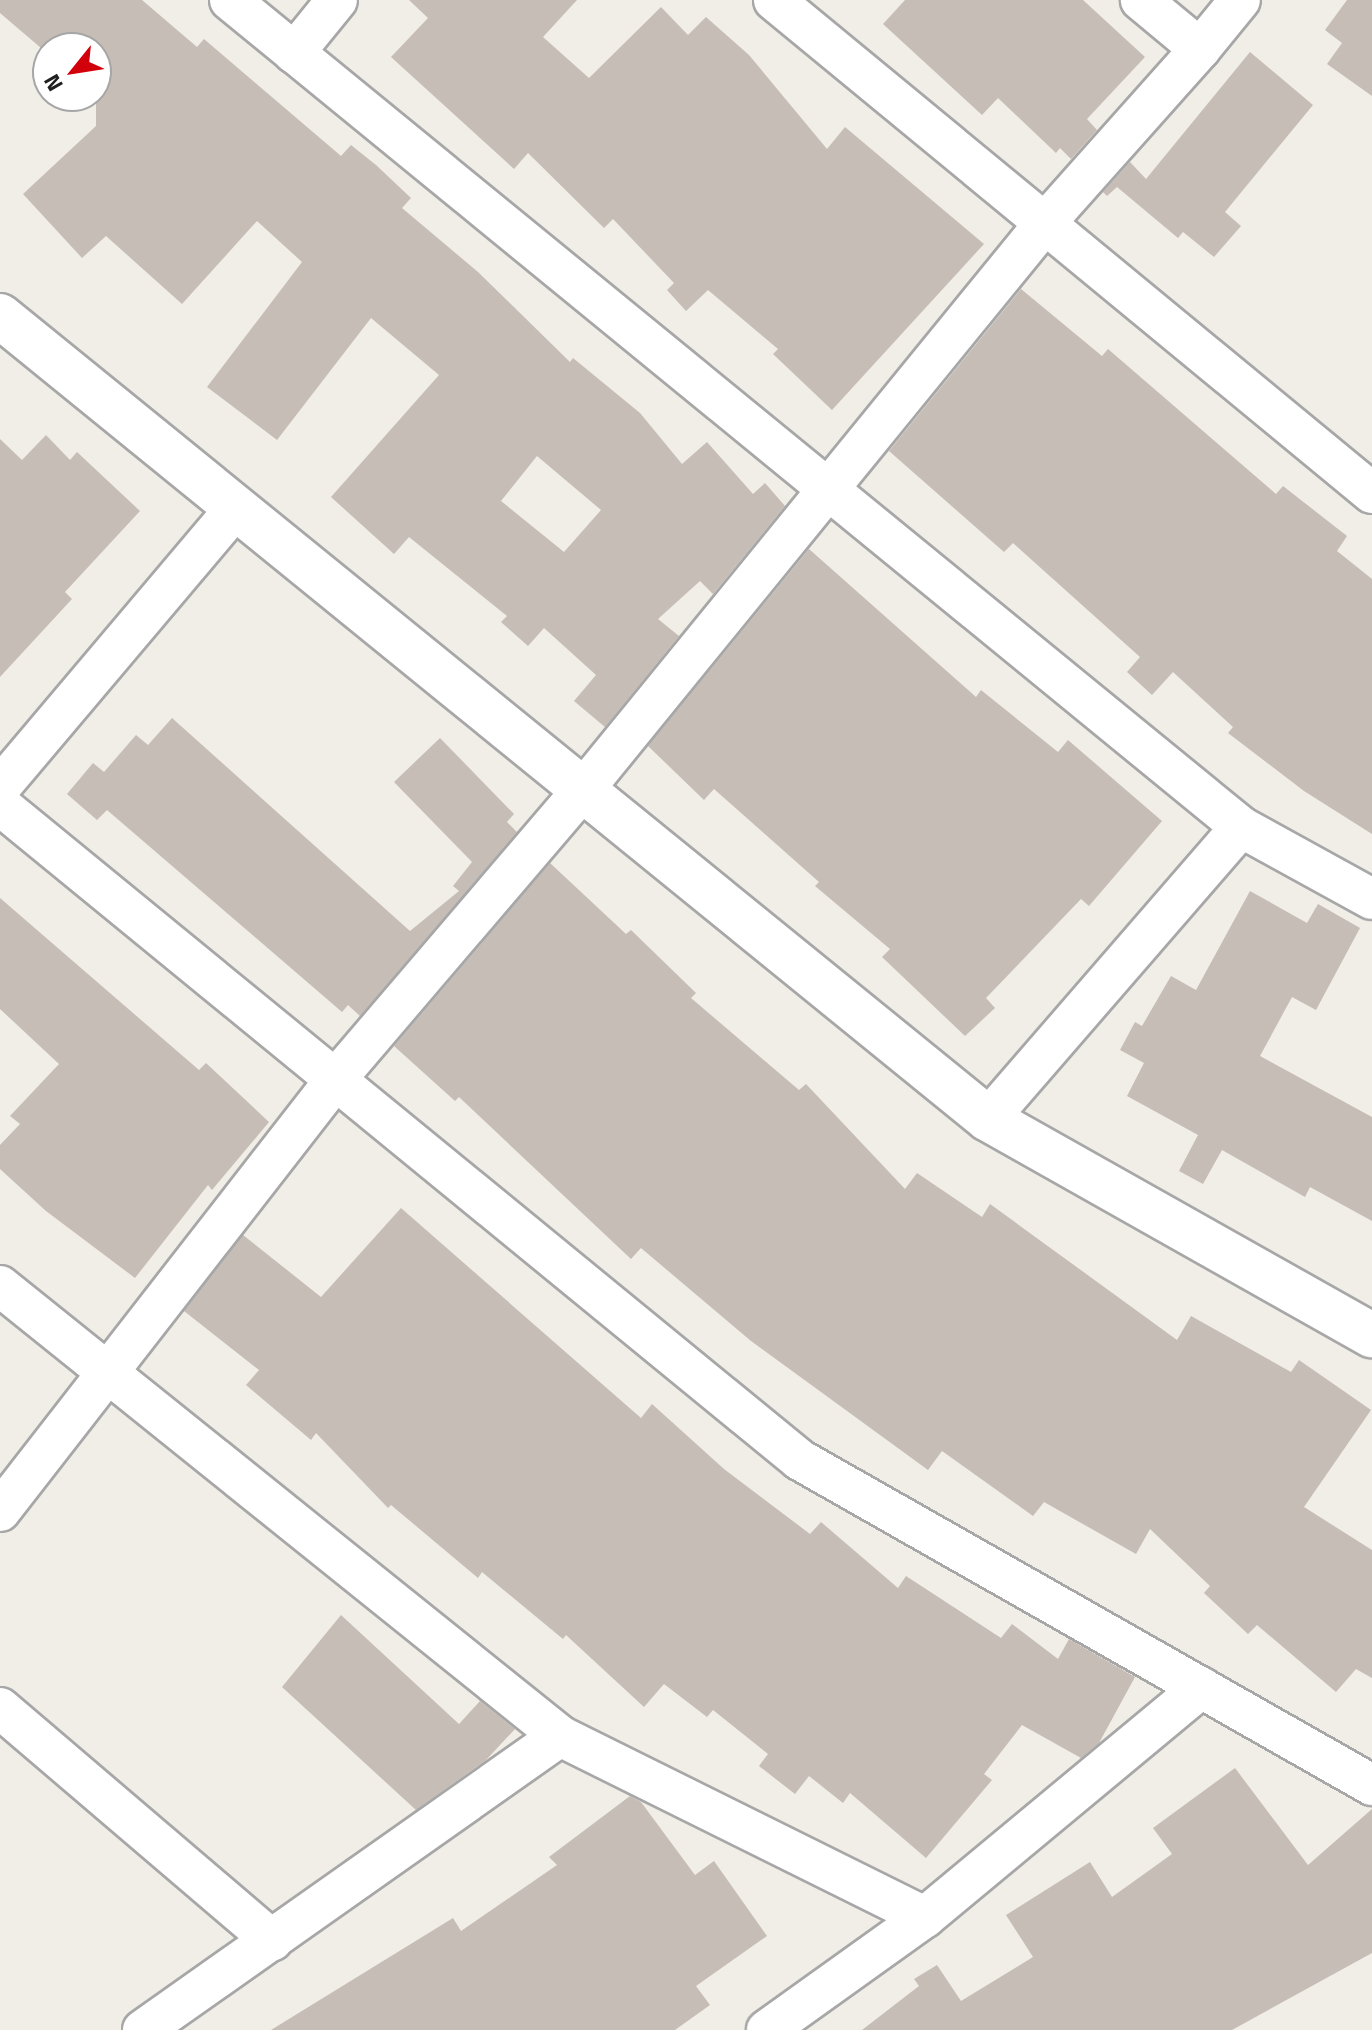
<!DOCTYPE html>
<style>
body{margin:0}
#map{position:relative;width:1372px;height:2030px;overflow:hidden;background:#f1ede7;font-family:"Titillium Web",sans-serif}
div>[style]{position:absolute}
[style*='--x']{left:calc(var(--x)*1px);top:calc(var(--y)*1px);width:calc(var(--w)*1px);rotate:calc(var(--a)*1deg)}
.building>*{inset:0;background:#c6bdb6}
.roads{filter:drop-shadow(2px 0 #a7a7a7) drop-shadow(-2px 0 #a7a7a7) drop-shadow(0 2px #a7a7a7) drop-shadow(0 -2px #a7a7a7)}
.minor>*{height:40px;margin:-20px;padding:0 20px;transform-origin:20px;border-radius:20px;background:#fff}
.tertiary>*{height:44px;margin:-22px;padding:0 22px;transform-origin:22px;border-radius:22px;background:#fff}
span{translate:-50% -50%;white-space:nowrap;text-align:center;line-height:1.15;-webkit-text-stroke:6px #fff;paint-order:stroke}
.north{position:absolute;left:32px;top:32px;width:80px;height:80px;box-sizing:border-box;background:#fff;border:2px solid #a6a6a6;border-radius:50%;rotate:240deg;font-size:22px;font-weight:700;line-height:32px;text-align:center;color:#202020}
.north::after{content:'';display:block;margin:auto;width:28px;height:36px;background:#d1000b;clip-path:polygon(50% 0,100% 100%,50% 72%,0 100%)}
</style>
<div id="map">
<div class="building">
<i style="clip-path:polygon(evenodd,0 0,142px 0,197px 47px,204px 39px,341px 156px,351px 145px,376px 165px,411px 198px,402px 208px,478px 272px,570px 362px,573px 358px,640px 413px,682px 464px,707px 442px,753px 494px,765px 483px,785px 506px,713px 594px,700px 581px,658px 619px,679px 636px,605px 727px,574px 701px,596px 675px,544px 628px,528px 646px,501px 622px,507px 616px,409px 537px,394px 554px,331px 497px,439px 375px,371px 318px,277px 440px,207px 387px,302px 262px,257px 221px,182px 304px,106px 236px,82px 258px,23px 194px,96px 126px,96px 48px,48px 48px,48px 54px,0 13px,0 0,537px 456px,601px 510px,564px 552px,501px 501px,537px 456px)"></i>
<i style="clip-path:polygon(409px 0,577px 0,543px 37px,589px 78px,661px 7px,688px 35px,706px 17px,749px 55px,827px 149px,845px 127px,984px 244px,832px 410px,773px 354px,778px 349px,708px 290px,686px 311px,667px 290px,674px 283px,613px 219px,604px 228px,528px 153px,514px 169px,391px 57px,428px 18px)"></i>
<i style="clip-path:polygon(905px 0,1083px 0,1145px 57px,1087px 119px,1097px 130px,1071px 159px,1060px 148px,1056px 153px,998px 98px,982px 115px,883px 24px)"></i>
<i style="clip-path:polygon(1347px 0,1372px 0,1372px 96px,1327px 64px,1342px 43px,1325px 30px)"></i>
<i style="clip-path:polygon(1250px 52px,1313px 105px,1225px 212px,1241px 226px,1214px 257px,1183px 232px,1178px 238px,1117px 187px,1107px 196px,1103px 192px,1130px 162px,1146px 179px)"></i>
<i style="clip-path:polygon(1021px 289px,1102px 356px,1108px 349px,1276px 494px,1283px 486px,1347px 536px,1337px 551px,1372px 579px,1372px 834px,1304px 791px,1228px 733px,1233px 727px,1173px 672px,1152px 695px,1127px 672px,1140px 657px,1013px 543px,1004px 552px,889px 451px)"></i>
<i style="clip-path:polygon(46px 435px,70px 460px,77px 452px,140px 511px,65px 592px,72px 599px,0 677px,0 439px,22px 460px)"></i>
<i style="clip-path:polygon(809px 549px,976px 697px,981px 690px,1058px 752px,1068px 740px,1162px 821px,1089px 906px,1081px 899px,986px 998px,995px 1008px,965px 1036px,882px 957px,890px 949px,815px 886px,819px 882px,714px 789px,704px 800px,648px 746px)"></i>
<i style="clip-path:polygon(172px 718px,410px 931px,459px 891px,453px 886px,472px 862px,394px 782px,440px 738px,514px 814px,507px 822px,517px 832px,360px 1016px,348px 1005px,342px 1012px,107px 810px,97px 820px,67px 794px,93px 763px,104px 772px,136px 735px,148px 745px)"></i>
<i style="clip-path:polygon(550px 863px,626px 934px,631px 930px,696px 993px,691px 998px,799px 1090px,806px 1084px,905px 1189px,917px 1173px,982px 1217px,990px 1204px,1177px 1340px,1191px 1316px,1291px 1372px,1299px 1360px,1371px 1410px,1304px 1507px,1372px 1550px,1372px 1678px,1356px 1669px,1336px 1692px,1257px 1625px,1248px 1634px,1204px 1593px,1210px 1586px,1150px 1529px,1136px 1554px,1044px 1502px,1033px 1516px,942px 1451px,928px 1470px,751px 1341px,641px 1248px,631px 1259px,459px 1097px,455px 1101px,394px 1046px)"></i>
<i style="clip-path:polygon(1250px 891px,1307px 923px,1318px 904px,1360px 928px,1316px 1010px,1292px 997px,1260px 1056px,1372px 1117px,1372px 1221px,1310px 1187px,1305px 1197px,1222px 1150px,1203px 1184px,1179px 1171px,1198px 1135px,1127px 1096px,1144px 1063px,1120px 1050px,1135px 1022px,1142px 1026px,1171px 976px,1196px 990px)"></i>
<i style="clip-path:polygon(0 898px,199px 1070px,206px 1063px,269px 1122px,212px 1190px,208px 1185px,135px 1278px,46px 1211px,0 1169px,0 1145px,20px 1124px,10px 1116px,59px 1064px,0 1009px)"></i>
<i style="clip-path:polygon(401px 1208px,641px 1418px,652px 1404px,724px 1469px,810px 1534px,821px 1522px,898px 1588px,906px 1576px,1001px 1638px,1012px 1624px,1058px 1659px,1069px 1639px,1135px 1677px,1099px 1743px,1081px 1758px,1022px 1725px,984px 1774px,992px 1780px,926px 1858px,850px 1793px,843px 1803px,809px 1776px,795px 1794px,759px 1766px,768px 1754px,713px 1710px,707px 1717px,664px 1684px,644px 1707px,566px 1635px,563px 1639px,482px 1572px,478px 1578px,391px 1505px,388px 1508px,316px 1433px,311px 1440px,246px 1385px,259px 1370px,184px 1311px,243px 1235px,321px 1297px)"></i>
<i style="clip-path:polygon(341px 1615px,459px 1724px,480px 1701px,515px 1729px,486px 1760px,416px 1810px,282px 1687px)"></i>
<i style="clip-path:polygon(1235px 1768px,1308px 1865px,1372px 1809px,1372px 1953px,1232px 2030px,862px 2030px,919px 1986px,914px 1979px,937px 1965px,961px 2001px,1033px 1957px,1006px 1915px,1090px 1862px,1112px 1897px,1172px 1854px,1153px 1828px)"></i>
<i style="clip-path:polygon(630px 1796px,641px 1802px,695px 1875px,714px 1861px,767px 1936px,696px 1986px,710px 2005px,675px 2030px,271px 2030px,453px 1918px,461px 1931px,557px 1865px,549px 1857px)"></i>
</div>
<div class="roads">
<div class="minor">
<i style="--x:230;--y:0;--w:1306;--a:39.28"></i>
<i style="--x:1241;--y:827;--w:149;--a:28.8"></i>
<i style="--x:774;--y:0;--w:775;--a:39.5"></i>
<i style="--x:1200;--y:49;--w:63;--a:-50.8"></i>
<i style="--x:294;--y:53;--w:68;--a:-50.9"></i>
<i style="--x:0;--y:787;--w:365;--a:-49.8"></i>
<i style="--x:0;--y:805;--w:1034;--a:39.31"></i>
<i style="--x:800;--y:1460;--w:658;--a:29.6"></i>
<i style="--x:988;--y:1119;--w:386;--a:-49.1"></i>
<i style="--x:0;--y:1286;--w:718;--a:38.78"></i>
<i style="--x:560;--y:1736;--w:407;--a:26.4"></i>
<i style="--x:0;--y:1511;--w:546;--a:-52.14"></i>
<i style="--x:335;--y:1080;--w:382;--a:-49.5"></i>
<i style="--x:583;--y:790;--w:731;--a:-50.83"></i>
<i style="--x:1045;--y:223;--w:233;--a:-48.3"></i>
<i style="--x:1200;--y:49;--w:77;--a:-140.3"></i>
<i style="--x:0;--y:1708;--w:358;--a:40.5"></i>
<i style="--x:143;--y:2030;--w:510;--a:-35.19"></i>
<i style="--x:767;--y:2030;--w:194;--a:-35.6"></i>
<i style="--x:925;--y:1917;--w:359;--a:-39.7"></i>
</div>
<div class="tertiary">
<i style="--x:0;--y:316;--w:1273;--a:39.1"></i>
<i style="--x:988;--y:1119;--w:441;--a:29.4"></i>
</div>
</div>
<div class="north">N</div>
</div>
